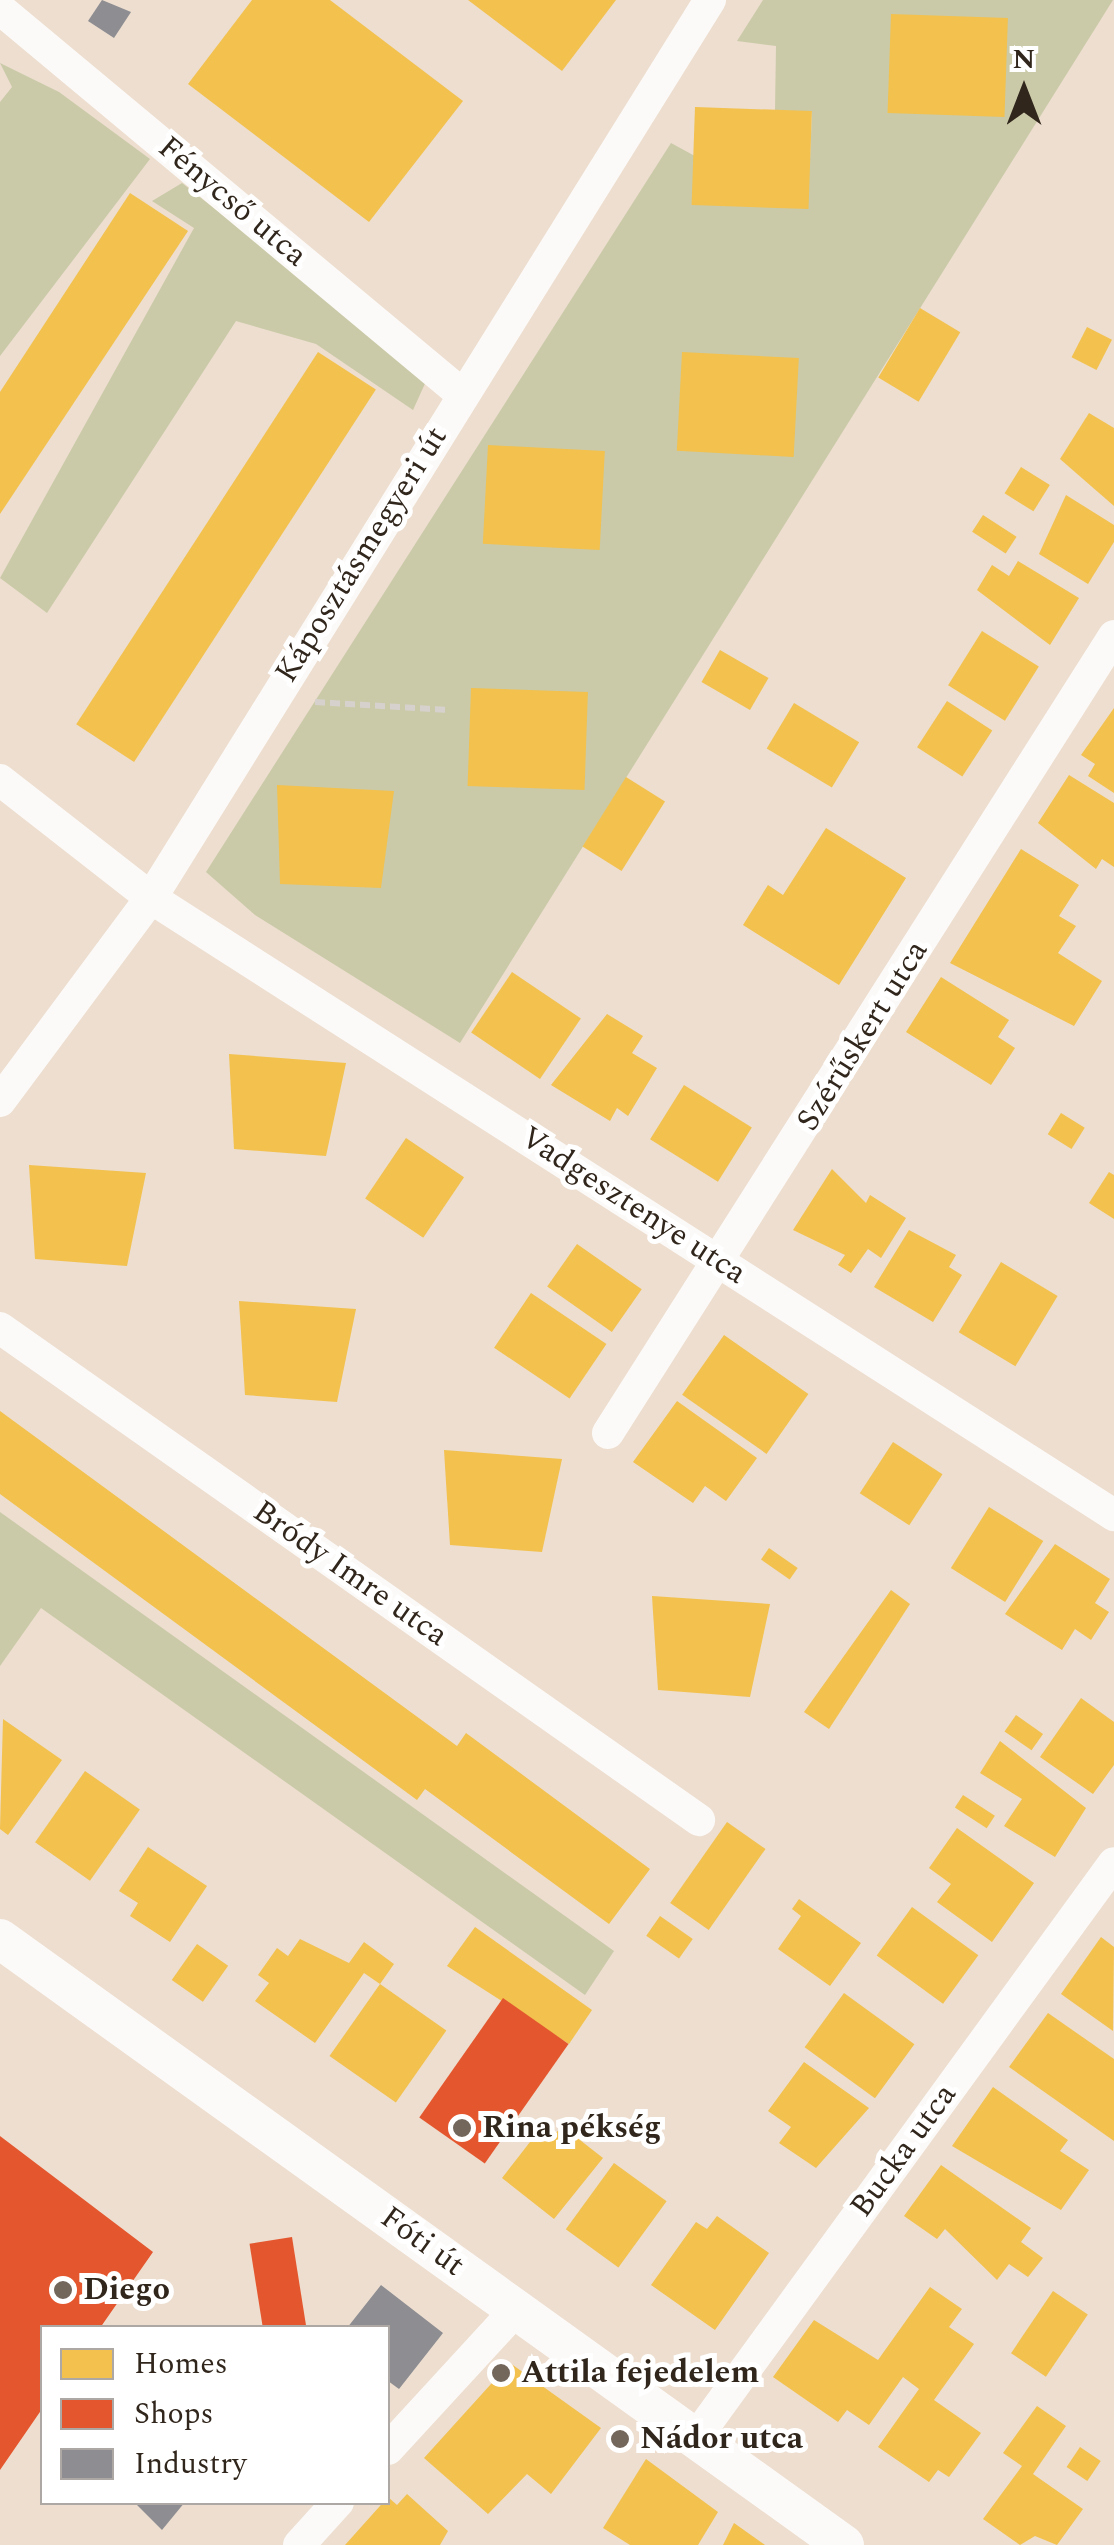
<!DOCTYPE html>
<meta charset="utf-8">
<style>
body{margin:0}
#map{position:relative;width:1114px;height:2545px;overflow:hidden;background:#eddecf;font-family:Spectral,serif}
div>[style]{position:absolute}
[style*='--x']{left:calc(var(--x)*1px);top:calc(var(--y)*1px);width:calc(var(--w)*1px);rotate:calc(var(--a)*1deg)}
.green>*{inset:0;background:#cacaa8}
.homes>*{inset:0;background:#f2c14e;transform-origin:0 0}
.shops>*{inset:0;background:#e4572e;transform-origin:0 0}
.industry>*{inset:0;background:#8d8d92}
.path>*{height:6px;margin-top:-3px;transform-origin:0;background:repeating-linear-gradient(90deg,#d6d1cc 0 10px,transparent 0 15px)}
.minor>*{height:32px;margin:-16px;padding:0 16px;transform-origin:16px;border-radius:16px;background:#fcfaf8}
.tertiary>*{height:40px;margin:-20px;padding:0 20px;transform-origin:20px;border-radius:20px;background:#fcfaf8}
.dots>*{width:28px;height:28px;translate:-50% -50%;box-sizing:border-box;border:5px solid #fff;border-radius:50%}
span{translate:-50% -50%;white-space:nowrap;text-align:center;line-height:1.15;-webkit-text-stroke:10px #fff;paint-order:stroke}
.street-label{font-size:32px;color:#31261c}
.poi-label{font-size:32px;color:#31261c;font-weight:700}
.left{translate:0 -50%;text-align:left}
.legend{position:absolute;left:40px;top:2325px;width:350px;height:180px;box-sizing:border-box;background:#fff;border:2px solid #ada8a4;margin:0;padding:12px 18px;list-style:none;font-size:30px;color:#31261c}
.legend li{display:flex;align-items:center;gap:20px;height:50px}
.legend b{width:50px;border:2px solid #ada8a4}
.north{position:absolute;left:974px;top:40px;width:100px;height:100px;-webkit-text-stroke:8px #fff;paint-order:stroke;rotate:0deg;font-size:28px;font-weight:700;line-height:40px;text-align:center;color:#31261c}
.north::after{content:'';display:block;margin:auto;width:35px;height:45px;background:#31261c;clip-path:polygon(50% 0,100% 100%,50% 72%,0 100%)}
</style>
<div id="map">
<div class="green">
<i style="clip-path:polygon(763px 0,1113px 0,460px 1043px,255px 915px,206px 872px,671px 143px,693px 155px,810px 160px,812px 112px,775px 110px,776px 46px,737px 41px)"></i>
<i style="clip-path:polygon(0 63px,59px 92px,150px 159px,0 356px,0 102px,12px 87px)"></i>
<i style="clip-path:polygon(182px 183px,428px 377px,413px 410px,316px 344px,236px 321px,47px 613px,0 578px,194px 228px,152px 201px)"></i>
<i style="clip-path:polygon(0 1512px,614px 1951px,585px 1995px,41px 1608px,0 1666px)"></i>
</div>
<div class="homes">
<i style="clip-path:polygon(252px 0,330px 0,463px 101px,369px 222px,188px 84px)"></i>
<i style="clip-path:polygon(468px 0,616px 0,562px 71px)"></i>
<i style="left:891px;top:14px;width:117px;height:99px;rotate:2deg"></i>
<i style="left:695px;top:107px;width:117px;height:98px;rotate:2deg"></i>
<i style="clip-path:polygon(130px 193px,188px 231px,0 514px,0 392px)"></i>
<i style="left:920px;top:308px;width:47px;height:81px;rotate:31deg"></i>
<i style="left:1087px;top:327px;width:28px;height:34px;rotate:27deg"></i>
<i style="left:318px;top:352px;width:69px;height:444px;rotate:33deg"></i>
<i style="left:682px;top:352px;width:117px;height:99px;rotate:3deg"></i>
<i style="clip-path:polygon(1089px 413px,1114px 428px,1114px 506px,1060px 459px)"></i>
<i style="left:488px;top:445px;width:117px;height:99px;rotate:3deg"></i>
<i style="left:1021px;top:467px;width:34px;height:31px;rotate:32deg"></i>
<i style="clip-path:polygon(1066px 495px,1114px 525px,1114px 542px,1088px 584px,1039px 554px)"></i>
<i style="left:983px;top:515px;width:40px;height:20px;rotate:33deg"></i>
<i style="clip-path:polygon(1018px 561px,1079px 598px,1050px 645px,977px 590px,992px 565px,1009px 576px)"></i>
<i style="left:982px;top:631px;width:67px;height:64px;rotate:32deg"></i>
<i style="left:720px;top:650px;width:56px;height:37px;rotate:30deg"></i>
<i style="left:471px;top:688px;width:117px;height:98px;rotate:2deg"></i>
<i style="left:947px;top:701px;width:54px;height:55px;rotate:33deg"></i>
<i style="left:794px;top:703px;width:76px;height:53px;rotate:31deg"></i>
<i style="clip-path:polygon(1114px 708px,1114px 793px,1088px 776px,1095px 764px,1081px 755px)"></i>
<i style="clip-path:polygon(1069px 775px,1114px 803px,1114px 867px,1102px 859px,1096px 869px,1038px 823px)"></i>
<i style="left:626px;top:777px;width:46px;height:82px;rotate:32deg"></i>
<i style="clip-path:polygon(277px 785px,394px 791px,381px 888px,280px 884px)"></i>
<i style="clip-path:polygon(826px 828px,906px 878px,839px 985px,743px 925px,768px 885px,783px 895px)"></i>
<i style="clip-path:polygon(1021px 849px,1079px 885px,1059px 916px,1076px 926px,1058px 953px,1102px 981px,1074px 1026px,950px 963px)"></i>
<i style="left:512px;top:972px;width:83px;height:73px;rotate:34deg"></i>
<i style="clip-path:polygon(941px 977px,1009px 1020px,998px 1037px,1015px 1048px,991px 1085px,906px 1032px)"></i>
<i style="clip-path:polygon(607px 1014px,643px 1036px,632px 1053px,657px 1068px,628px 1116px,617px 1108px,610px 1121px,551px 1085px)"></i>
<i style="clip-path:polygon(229px 1054px,346px 1063px,326px 1156px,234px 1149px)"></i>
<i style="left:684px;top:1085px;width:80px;height:64px;rotate:32deg"></i>
<i style="left:1061px;top:1113px;width:28px;height:25px;rotate:32deg"></i>
<i style="left:406px;top:1138px;width:70px;height:73px;rotate:34deg"></i>
<i style="clip-path:polygon(29px 1165px,146px 1173px,127px 1266px,35px 1259px)"></i>
<i style="clip-path:polygon(832px 1169px,866px 1203px,870px 1195px,906px 1218px,881px 1258px,868px 1249px,851px 1273px,838px 1265px,845px 1255px,793px 1230px)"></i>
<i style="clip-path:polygon(1109px 1172px,1114px 1175px,1114px 1219px,1089px 1203px)"></i>
<i style="clip-path:polygon(909px 1230px,956px 1255px,949px 1267px,962px 1275px,933px 1322px,874px 1287px)"></i>
<i style="left:577px;top:1244px;width:79px;height:52px;rotate:35deg"></i>
<i style="left:1001px;top:1262px;width:66px;height:82px;rotate:31deg"></i>
<i style="left:531px;top:1293px;width:91px;height:66px;rotate:34deg"></i>
<i style="clip-path:polygon(239px 1301px,356px 1309px,337px 1402px,245px 1395px)"></i>
<i style="left:724px;top:1335px;width:103px;height:73px;rotate:35deg"></i>
<i style="clip-path:polygon(677px 1401px,757px 1458px,726px 1501px,705px 1486px,693px 1503px,633px 1462px)"></i>
<i style="clip-path:polygon(0 1411px,457px 1746px,466px 1733px,650px 1869px,609px 1924px,425px 1789px,417px 1800px,0 1494px)"></i>
<i style="left:893px;top:1442px;width:59px;height:61px;rotate:33deg"></i>
<i style="clip-path:polygon(444px 1450px,562px 1459px,542px 1552px,450px 1545px)"></i>
<i style="left:989px;top:1507px;width:64px;height:72px;rotate:32deg"></i>
<i style="clip-path:polygon(1055px 1544px,1110px 1579px,1095px 1603px,1109px 1612px,1091px 1640px,1075px 1629px,1062px 1650px,1005px 1614px)"></i>
<i style="left:769px;top:1548px;width:35px;height:14px;rotate:35deg"></i>
<i style="clip-path:polygon(891px 1590px,910px 1604px,829px 1729px,804px 1712px)"></i>
<i style="clip-path:polygon(652px 1596px,770px 1604px,750px 1697px,658px 1690px)"></i>
<i style="clip-path:polygon(1081px 1698px,1114px 1722px,1114px 1765px,1093px 1794px,1040px 1757px)"></i>
<i style="left:1016px;top:1715px;width:33px;height:20px;rotate:35deg"></i>
<i style="clip-path:polygon(3px 1719px,62px 1760px,8px 1835px,0 1829px)"></i>
<i style="clip-path:polygon(1000px 1741px,1086px 1808px,1055px 1857px,1004px 1826px,1022px 1799px,980px 1773px)"></i>
<i style="left:85px;top:1771px;width:67px;height:87px;rotate:35deg"></i>
<i style="left:963px;top:1795px;width:38px;height:15px;rotate:33deg"></i>
<i style="left:727px;top:1822px;width:47px;height:99px;rotate:35deg"></i>
<i style="clip-path:polygon(957px 1828px,1034px 1883px,992px 1942px,937px 1902px,951px 1884px,929px 1868px)"></i>
<i style="clip-path:polygon(148px 1847px,207px 1886px,170px 1942px,130px 1916px,138px 1903px,119px 1891px)"></i>
<i style="clip-path:polygon(799px 1899px,861px 1943px,830px 1986px,778px 1949px,801px 1916px,792px 1909px)"></i>
<i style="left:912px;top:1907px;width:82px;height:60px;rotate:36deg"></i>
<i style="left:660px;top:1916px;width:40px;height:24px;rotate:35deg"></i>
<i style="clip-path:polygon(475px 1927px,592px 2010px,569px 2044px,447px 1966px)"></i>
<i style="clip-path:polygon(1101px 1937px,1114px 1947px,1113px 2031px,1061px 1994px)"></i>
<i style="clip-path:polygon(300px 1939px,349px 1963px,364px 1942px,394px 1964px,380px 1984px,364px 1973px,315px 2043px,255px 2001px,269px 1983px,258px 1975px,277px 1948px,288px 1956px)"></i>
<i style="left:197px;top:1944px;width:38px;height:44px;rotate:35deg"></i>
<i style="left:380px;top:1984px;width:81px;height:88px;rotate:35deg"></i>
<i style="left:844px;top:1993px;width:87px;height:67px;rotate:36deg"></i>
<i style="clip-path:polygon(1048px 2013px,1114px 2059px,1114px 2141px,1009px 2067px)"></i>
<i style="clip-path:polygon(804px 2062px,869px 2108px,816px 2168px,779px 2143px,791px 2127px,768px 2111px)"></i>
<i style="clip-path:polygon(993px 2087px,1068px 2140px,1060px 2151px,1089px 2170px,1061px 2210px,952px 2146px)"></i>
<i style="clip-path:polygon(544px 2124px,556px 2133px,562px 2126px,603px 2158px,554px 2219px,502px 2178px)"></i>
<i style="left:614px;top:2163px;width:65px;height:82px;rotate:36deg"></i>
<i style="clip-path:polygon(941px 2165px,1031px 2228px,1021px 2242px,1043px 2258px,1028px 2277px,1009px 2264px,997px 2280px,945px 2229px,937px 2239px,904px 2216px)"></i>
<i style="clip-path:polygon(717px 2216px,769px 2253px,715px 2330px,651px 2285px,696px 2222px,707px 2229px)"></i>
<i style="clip-path:polygon(930px 2287px,962px 2309px,949px 2327px,974px 2344px,934px 2400px,981px 2433px,949px 2477px,938px 2470px,929px 2482px,878px 2447px,919px 2389px,903px 2377px,869px 2425px,847px 2410px,838px 2422px,773px 2377px,814px 2320px,878px 2360px)"></i>
<i style="left:1053px;top:2291px;width:42px;height:75px;rotate:34deg"></i>
<i style="clip-path:polygon(510px 2363px,601px 2428px,551px 2494px,527px 2474px,488px 2514px,424px 2458px)"></i>
<i style="clip-path:polygon(1037px 2406px,1066px 2426px,1033px 2474px,1083px 2509px,1057px 2545px,1035px 2536px,1020px 2545px,983px 2519px,1022px 2466px,1003px 2453px)"></i>
<i style="left:1080px;top:2447px;width:25px;height:24px;rotate:34deg"></i>
<i style="clip-path:polygon(646px 2459px,718px 2512px,698px 2545px,630px 2545px,603px 2528px)"></i>
<i style="clip-path:polygon(407px 2494px,448px 2531px,440px 2545px,345px 2545px,388px 2497px,397px 2505px)"></i>
<i style="clip-path:polygon(734px 2523px,765px 2545px,723px 2545px)"></i>
</div>
<div class="shops">
<i style="left:503px;top:1998px;width:80px;height:146px;rotate:35deg"></i>
<i style="clip-path:polygon(0 2136px,153px 2252px,100px 2328px,42px 2328px,42px 2409px,0 2470px)"></i>
<i style="left:292px;top:2237px;width:92px;height:43px;rotate:81deg"></i>
</div>
<div class="industry">
<i style="clip-path:polygon(102px 0,131px 12px,114px 38px,88px 21px)"></i>
<i style="clip-path:polygon(381px 2285px,443px 2333px,399px 2389px,388px 2381px,388px 2328px,347px 2328px)"></i>
<i style="clip-path:polygon(134px 2502px,185px 2502px,162px 2530px)"></i>
</div>
<div class="path">
<i style="--x:315;--y:702;--w:134;--a:3.4"></i>
</div>
<div class="minor">
<i style="--x:0;--y:9;--w:603;--a:39.82"></i>
<i style="--x:0;--y:780;--w:192;--a:38"></i>
<i style="--x:151;--y:898;--w:1144;--a:32.65"></i>
<i style="--x:0;--y:1101;--w:253;--a:-53.4"></i>
<i style="--x:151;--y:898;--w:1058;--a:-58.1"></i>
<i style="--x:0;--y:1328;--w:855;--a:35.14"></i>
<i style="--x:608;--y:1433;--w:944;--a:-57.59"></i>
<i style="--x:695;--y:2439;--w:712;--a:-53.97"></i>
<i style="--x:388;--y:2449;--w:189;--a:-47.4"></i>
<i style="--x:299;--y:2545;--w:58;--a:-47.8"></i>
</div>
<div class="tertiary">
<i style="--x:0;--y:1939;--w:1039;--a:35.68"></i>
</div>
<div class="dots">
<i style="left:462px;top:2128px;background:#73665b"></i>
<i style="left:63px;top:2290px;background:#73665b"></i>
<i style="left:501px;top:2373px;background:#73665b"></i>
<i style="left:620px;top:2439px;background:#73665b"></i>
</div>
<div class="street-label">
<span style="left:232px;top:202px;rotate:40deg">Fénycső utca</span>
<span style="left:362px;top:555px;rotate:-58deg">Káposztásmegyeri út</span>
<span style="left:863px;top:1036px;rotate:-58deg">Szérűskert utca</span>
<span style="left:633px;top:1206px;rotate:33deg">Vadgesztenye utca</span>
<span style="left:350px;top:1574px;rotate:35deg">Bródy Imre utca</span>
<span style="left:904px;top:2151px;rotate:-54deg">Bucka utca</span>
<span style="left:422px;top:2242px;rotate:36deg">Fóti út</span>
</div>
<div class="poi-label">
<span class="left" style="left:482px;top:2128px">Rina pékség</span>
<span class="left" style="left:83px;top:2290px">Diego</span>
<span class="left" style="left:521px;top:2373px">Attila fejedelem</span>
<span class="left" style="left:640px;top:2439px">Nádor utca</span>
</div>
<ul class="legend">
<li><b style="height:28px;background:#f2c14e"></b>Homes</li>
<li><b style="height:28px;background:#e4572e"></b>Shops</li>
<li><b style="height:28px;background:#8d8d92"></b>Industry</li>
</ul>
<div class="north">N</div>
</div>
